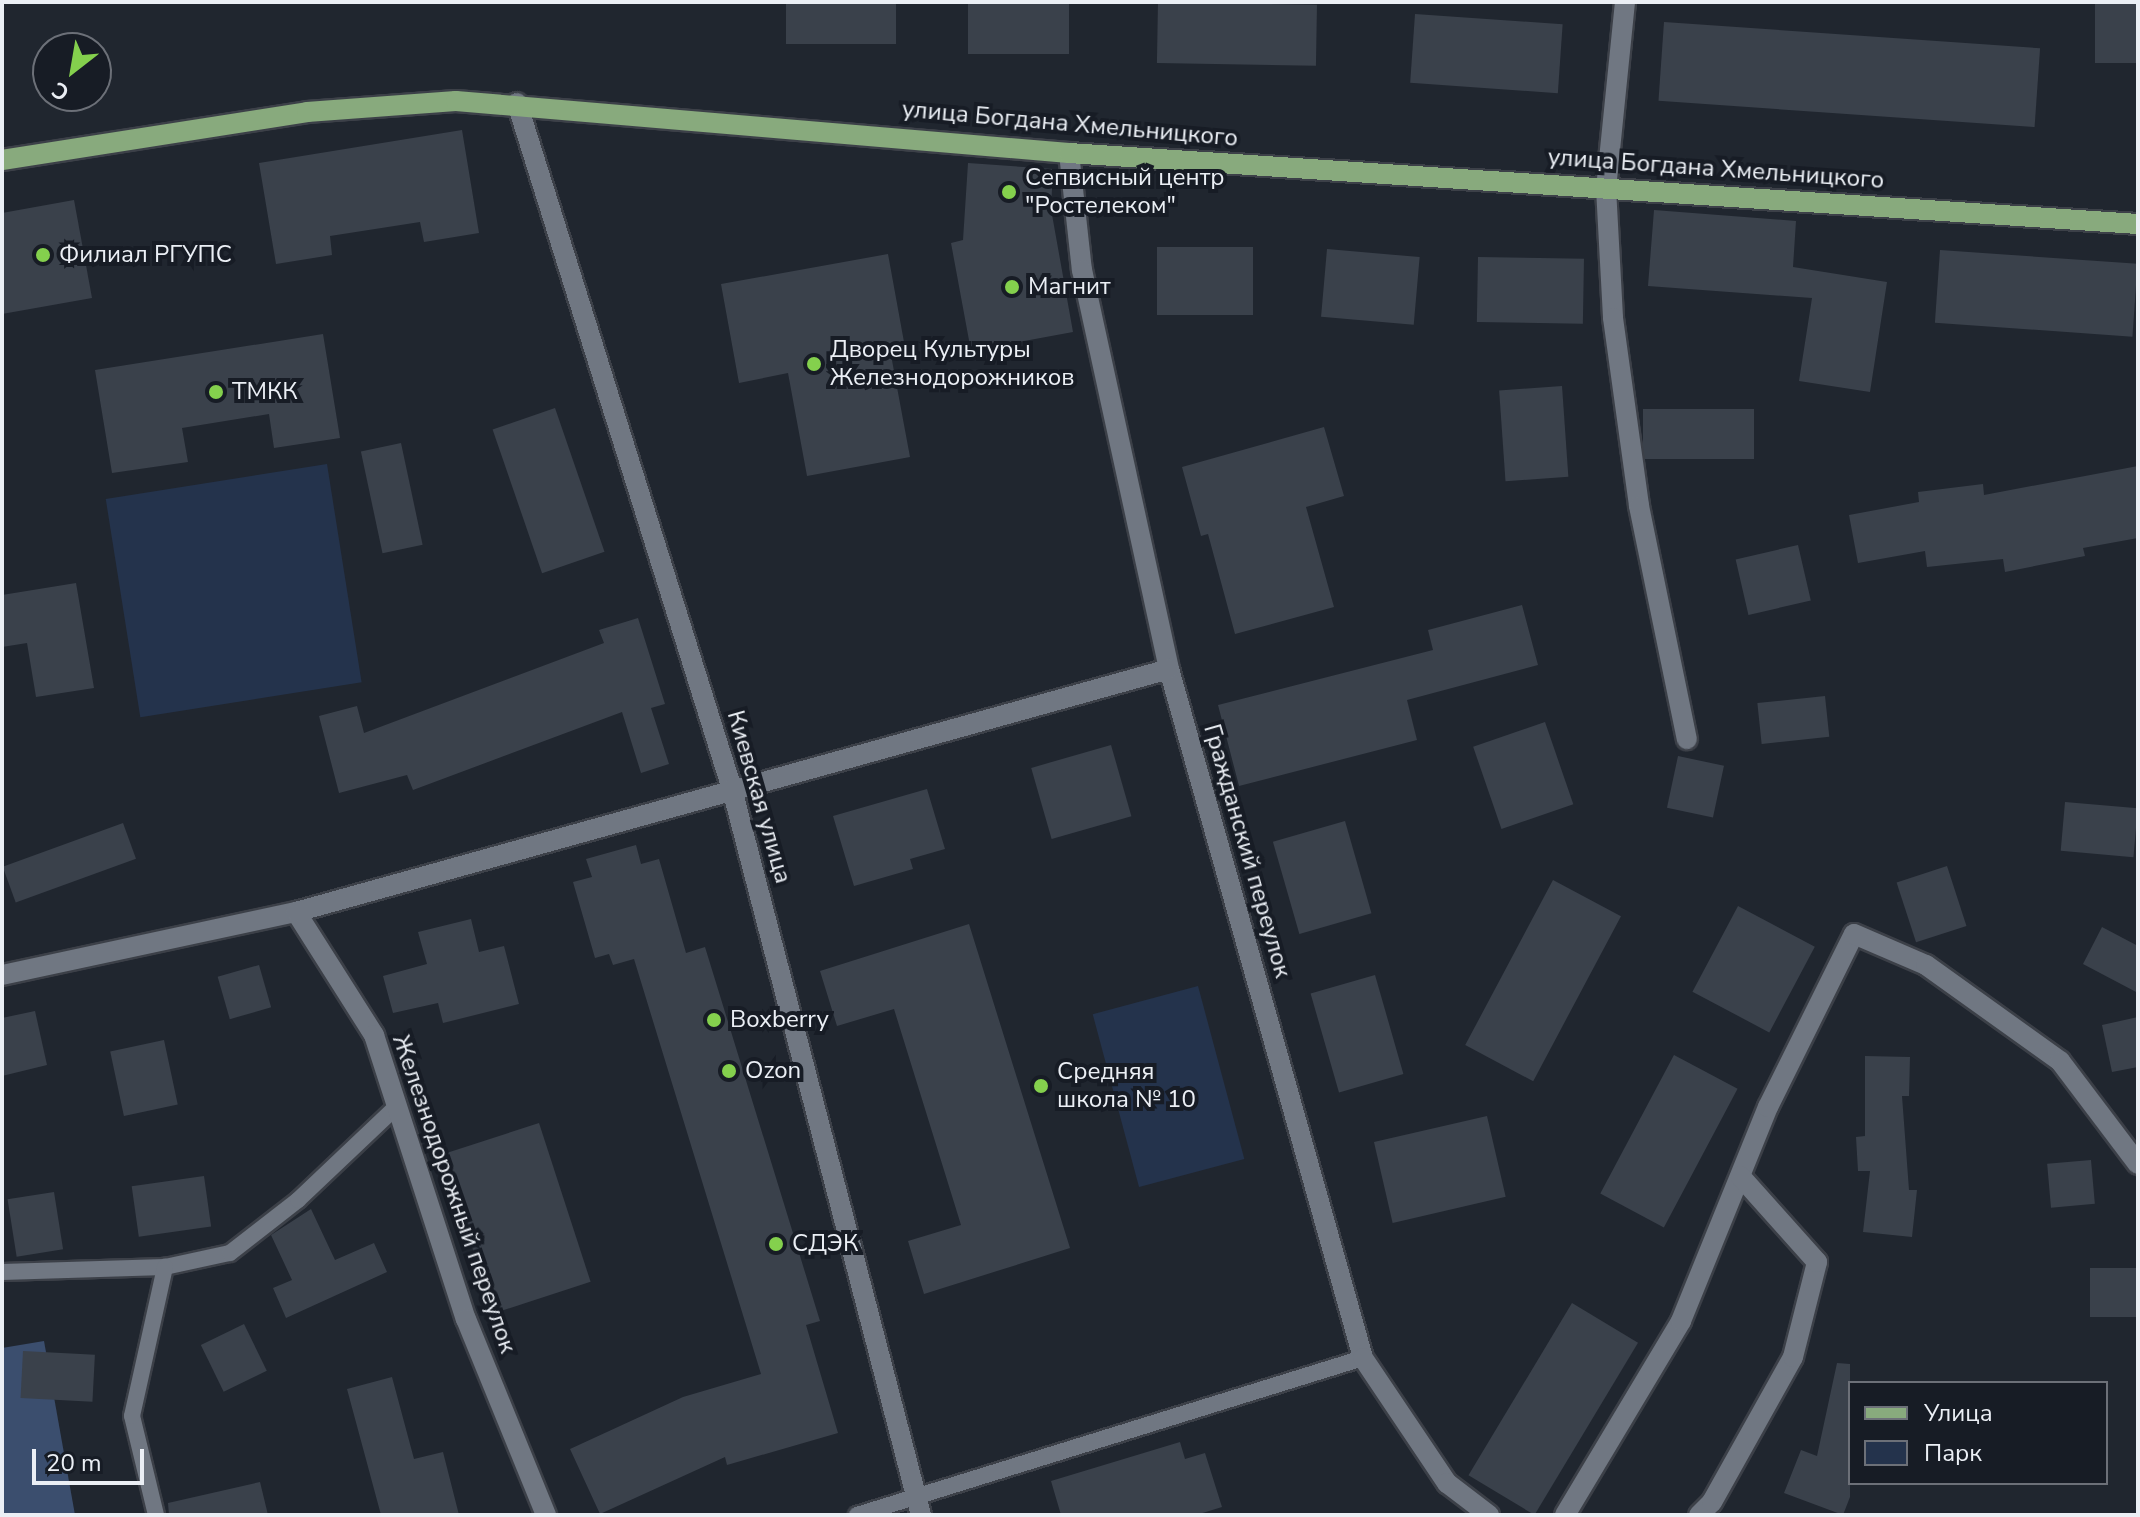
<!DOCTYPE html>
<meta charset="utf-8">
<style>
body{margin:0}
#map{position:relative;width:2140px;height:1517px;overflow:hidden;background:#20262f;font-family:"Nunito Sans",sans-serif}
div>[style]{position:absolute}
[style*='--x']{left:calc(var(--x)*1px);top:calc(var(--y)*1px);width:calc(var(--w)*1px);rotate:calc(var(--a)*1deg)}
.green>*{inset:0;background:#24334c;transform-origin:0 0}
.forest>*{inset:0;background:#3b4e6e}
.building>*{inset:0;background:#3a414b;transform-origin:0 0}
.roads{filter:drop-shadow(2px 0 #3c4048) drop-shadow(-2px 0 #3c4048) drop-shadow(0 2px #3c4048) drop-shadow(0 -2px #3c4048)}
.lane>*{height:16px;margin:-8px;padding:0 8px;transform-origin:8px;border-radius:8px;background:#707782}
.street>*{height:20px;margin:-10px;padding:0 10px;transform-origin:10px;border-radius:10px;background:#707782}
.primary>*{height:20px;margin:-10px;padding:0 10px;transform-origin:10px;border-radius:10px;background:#88aa7d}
.dots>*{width:22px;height:22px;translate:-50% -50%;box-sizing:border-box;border:4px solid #171c25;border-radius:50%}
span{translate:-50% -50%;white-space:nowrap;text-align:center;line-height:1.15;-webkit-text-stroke:8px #171c25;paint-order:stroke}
.street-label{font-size:24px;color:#ebeff5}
.poi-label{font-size:24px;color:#ebeff5}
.left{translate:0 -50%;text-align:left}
.frame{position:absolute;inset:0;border:4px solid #ebeff5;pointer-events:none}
.legend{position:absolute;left:1848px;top:1381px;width:260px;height:104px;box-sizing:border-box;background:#171c25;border:2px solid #6c7078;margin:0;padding:10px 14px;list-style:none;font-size:24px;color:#ebeff5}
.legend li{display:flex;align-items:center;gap:16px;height:40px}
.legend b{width:40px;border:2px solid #6c7078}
.north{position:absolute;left:32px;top:32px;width:80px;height:80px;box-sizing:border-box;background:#171c25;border:2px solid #6c7078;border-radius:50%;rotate:211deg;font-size:22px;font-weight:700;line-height:32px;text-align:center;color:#ebeff5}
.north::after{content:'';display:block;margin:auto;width:28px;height:36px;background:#84d04d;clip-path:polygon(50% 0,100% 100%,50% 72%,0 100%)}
.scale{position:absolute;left:32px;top:1449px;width:112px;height:36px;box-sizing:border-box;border:4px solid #ebeff5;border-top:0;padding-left:10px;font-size:24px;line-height:28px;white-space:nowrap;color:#ebeff5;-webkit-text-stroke:6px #171c25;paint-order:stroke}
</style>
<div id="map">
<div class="green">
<i style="left:327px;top:464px;width:221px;height:224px;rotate:81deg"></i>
<i style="left:1198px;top:986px;width:179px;height:109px;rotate:75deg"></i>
</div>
<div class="forest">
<i style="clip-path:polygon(44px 1341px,75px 1515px,2px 1515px,2px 1348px)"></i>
</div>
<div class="building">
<i style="left:786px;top:2px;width:110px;height:42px"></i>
<i style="left:968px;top:2px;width:101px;height:52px"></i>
<i style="left:1158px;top:2px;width:159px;height:61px;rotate:1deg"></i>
<i style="left:2095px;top:2px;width:43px;height:61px"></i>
<i style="left:1415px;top:14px;width:148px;height:69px;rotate:4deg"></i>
<i style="left:1664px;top:22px;width:377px;height:79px;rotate:4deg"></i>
<i style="clip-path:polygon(462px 130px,479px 233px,424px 242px,420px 222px,330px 236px,332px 255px,276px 264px,259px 163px)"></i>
<i style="clip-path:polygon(968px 163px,1053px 169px,1051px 209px,1073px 332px,971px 351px,951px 243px,963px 240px)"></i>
<i style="clip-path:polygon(74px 200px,92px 298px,2px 314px,2px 213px)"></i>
<i style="clip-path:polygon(1654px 210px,1796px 221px,1793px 267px,1887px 282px,1870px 392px,1799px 381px,1812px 298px,1648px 286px)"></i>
<i style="left:1157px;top:247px;width:96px;height:68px"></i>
<i style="left:1327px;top:249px;width:93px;height:68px;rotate:5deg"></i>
<i style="left:1940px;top:250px;width:198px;height:73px;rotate:4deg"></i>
<i style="clip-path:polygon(888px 254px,906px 353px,891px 355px,910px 457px,807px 476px,788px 373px,739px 383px,721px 284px)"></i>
<i style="left:1478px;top:257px;width:106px;height:65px;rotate:1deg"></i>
<i style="clip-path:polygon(323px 334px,340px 438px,274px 448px,269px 414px,182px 428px,188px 462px,112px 473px,95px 370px)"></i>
<i style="left:1562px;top:386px;width:91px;height:63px;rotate:86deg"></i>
<i style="left:555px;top:408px;width:152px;height:66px;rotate:71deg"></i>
<i style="left:1643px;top:409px;width:111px;height:50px"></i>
<i style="clip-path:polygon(1324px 427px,1344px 496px,1306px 507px,1334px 607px,1235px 634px,1208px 534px,1201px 536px,1182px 467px)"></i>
<i style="left:401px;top:443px;width:104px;height:41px;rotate:78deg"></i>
<i style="clip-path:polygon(2138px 466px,2138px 538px,2083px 548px,2085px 556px,2005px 572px,2003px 559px,1927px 567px,1925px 551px,1858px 563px,1849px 515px,1919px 502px,1918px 492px,1983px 484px,1984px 495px)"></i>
<i style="left:1798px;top:545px;width:57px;height:64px;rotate:77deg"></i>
<i style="clip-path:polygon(76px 583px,94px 688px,36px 697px,27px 643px,2px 647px,2px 595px)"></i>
<i style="clip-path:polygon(1522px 605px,1538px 665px,1407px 700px,1417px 740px,1239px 786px,1218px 705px,1433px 650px,1428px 630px)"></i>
<i style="clip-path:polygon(638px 618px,665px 704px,651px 708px,669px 764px,641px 773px,622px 712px,413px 790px,407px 775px,339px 793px,319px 716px,357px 706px,364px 733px,604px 643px,599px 630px)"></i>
<i style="left:1825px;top:696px;width:41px;height:68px;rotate:84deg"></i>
<i style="left:1545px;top:722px;width:87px;height:76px;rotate:71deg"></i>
<i style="left:1111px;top:745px;width:74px;height:83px;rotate:74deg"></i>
<i style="left:1678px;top:756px;width:47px;height:53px;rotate:12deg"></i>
<i style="clip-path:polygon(927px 789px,945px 849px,910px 859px,913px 869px,854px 886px,833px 816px)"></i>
<i style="left:2065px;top:802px;width:73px;height:49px;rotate:5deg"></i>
<i style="left:1345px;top:821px;width:96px;height:75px;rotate:74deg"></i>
<i style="left:123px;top:823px;width:38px;height:128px;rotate:70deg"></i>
<i style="clip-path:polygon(636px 845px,641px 864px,659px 859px,686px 953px,705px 947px,820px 1321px,806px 1325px,838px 1433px,727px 1465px,725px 1457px,600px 1514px,570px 1449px,683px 1397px,761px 1374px,634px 959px,613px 965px,609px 954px,595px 958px,573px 882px,592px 877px,586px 859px)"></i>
<i style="left:1947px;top:866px;width:63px;height:53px;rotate:72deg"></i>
<i style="left:1553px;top:880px;width:77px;height:187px;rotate:28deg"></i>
<i style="left:1738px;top:906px;width:87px;height:97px;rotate:28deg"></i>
<i style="clip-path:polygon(471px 919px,479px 952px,504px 946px,519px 1004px,443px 1023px,438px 1003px,393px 1013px,383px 976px,427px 964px,418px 932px)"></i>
<i style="clip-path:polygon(969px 924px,1070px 1248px,924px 1294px,908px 1241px,961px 1225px,894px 1009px,837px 1026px,820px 971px)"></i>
<i style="clip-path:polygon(2102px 927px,2138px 946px,2138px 993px,2083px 964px)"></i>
<i style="left:259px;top:965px;width:44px;height:43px;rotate:74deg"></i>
<i style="left:1375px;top:975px;width:103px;height:67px;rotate:74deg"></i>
<i style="clip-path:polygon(35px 1011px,47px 1065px,2px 1076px,2px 1018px)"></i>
<i style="clip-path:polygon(2138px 1017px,2138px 1067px,2112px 1072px,2102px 1025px)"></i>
<i style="left:164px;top:1040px;width:66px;height:55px;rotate:78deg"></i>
<i style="left:1674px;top:1055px;width:72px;height:157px;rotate:28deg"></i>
<i style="clip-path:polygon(1865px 1056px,1910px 1057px,1909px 1096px,1902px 1096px,1909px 1190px,1917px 1190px,1912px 1237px,1863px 1232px,1870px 1171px,1858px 1171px,1856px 1137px,1865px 1136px)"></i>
<i style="left:1487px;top:1116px;width:83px;height:116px;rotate:77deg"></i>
<i style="left:539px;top:1123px;width:167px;height:102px;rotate:72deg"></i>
<i style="left:2091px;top:1160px;width:44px;height:44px;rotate:85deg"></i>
<i style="left:204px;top:1176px;width:51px;height:73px;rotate:82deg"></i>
<i style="left:54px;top:1192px;width:58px;height:47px;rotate:81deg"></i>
<i style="clip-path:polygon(311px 1209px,335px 1260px,374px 1243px,387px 1272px,286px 1318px,273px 1288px,292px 1280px,271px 1235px)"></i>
<i style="left:2138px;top:1268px;width:49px;height:48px;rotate:90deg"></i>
<i style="left:1572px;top:1303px;width:77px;height:201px;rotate:31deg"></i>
<i style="left:244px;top:1324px;width:52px;height:48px;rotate:64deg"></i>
<i style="left:23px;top:1351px;width:72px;height:47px;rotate:3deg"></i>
<i style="clip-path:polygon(1837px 1363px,1850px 1364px,1850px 1497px,1843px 1515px,1784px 1493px,1801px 1450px,1817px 1456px)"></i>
<i style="clip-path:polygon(392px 1377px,414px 1459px,443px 1452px,459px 1515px,381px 1515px,347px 1389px)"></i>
<i style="clip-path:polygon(1180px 1442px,1185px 1459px,1205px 1453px,1222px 1507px,1196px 1515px,1061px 1515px,1051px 1481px)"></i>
<i style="clip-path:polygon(260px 1482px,268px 1515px,169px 1515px,168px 1503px)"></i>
</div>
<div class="roads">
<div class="lane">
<i style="--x:2;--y:1272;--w:163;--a:-1.8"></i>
<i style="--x:165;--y:1267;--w:66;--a:-12.2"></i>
<i style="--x:230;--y:1253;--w:86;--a:-37.9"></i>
<i style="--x:298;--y:1200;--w:135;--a:-43.5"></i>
<i style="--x:156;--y:1515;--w:102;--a:-103.6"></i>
<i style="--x:132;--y:1416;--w:153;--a:-77.5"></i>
<i style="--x:857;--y:1515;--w:530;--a:-17.24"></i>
</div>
<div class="street">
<i style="--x:1625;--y:2;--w:187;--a:95.8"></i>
<i style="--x:1606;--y:188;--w:130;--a:86.9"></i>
<i style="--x:1613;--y:318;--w:190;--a:82.1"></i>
<i style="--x:1639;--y:506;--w:238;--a:78.4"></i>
<i style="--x:517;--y:103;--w:719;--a:72.6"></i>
<i style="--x:732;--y:789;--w:750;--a:75.41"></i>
<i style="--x:1069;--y:153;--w:118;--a:83.7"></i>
<i style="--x:1082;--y:270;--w:408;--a:77.7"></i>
<i style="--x:1169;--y:669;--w:716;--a:74.27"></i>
<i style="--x:1363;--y:1358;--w:151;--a:56.1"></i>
<i style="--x:1447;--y:1483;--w:53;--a:37.3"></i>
<i style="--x:296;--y:912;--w:146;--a:57.6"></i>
<i style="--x:374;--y:1035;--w:299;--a:72.1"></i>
<i style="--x:466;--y:1319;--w:212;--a:67.8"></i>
<i style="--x:2;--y:975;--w:301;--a:-12.1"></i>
<i style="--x:296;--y:912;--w:906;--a:-15.55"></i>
<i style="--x:1565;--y:1515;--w:226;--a:-59.1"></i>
<i style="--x:1681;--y:1321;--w:231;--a:-67.9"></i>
<i style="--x:1768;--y:1107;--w:193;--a:-63.6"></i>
<i style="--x:1854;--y:934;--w:78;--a:23.3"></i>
<i style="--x:1926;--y:965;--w:165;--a:35.6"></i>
<i style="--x:2060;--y:1061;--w:129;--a:52.9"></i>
<i style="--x:1699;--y:1515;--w:18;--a:-45"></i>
<i style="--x:1712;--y:1502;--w:166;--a:-60.8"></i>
<i style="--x:1793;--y:1357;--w:98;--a:-75.8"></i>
<i style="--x:1817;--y:1262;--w:115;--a:-131.8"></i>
</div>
<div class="primary">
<i style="--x:2;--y:160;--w:309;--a:-8.9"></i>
<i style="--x:307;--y:112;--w:149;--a:-4.2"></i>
<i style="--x:456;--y:101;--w:615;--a:4.85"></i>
<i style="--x:1069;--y:153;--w:1071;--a:3.8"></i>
</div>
</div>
<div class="dots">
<i style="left:1009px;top:192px;background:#84d04d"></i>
<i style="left:43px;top:255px;background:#84d04d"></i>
<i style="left:1012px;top:287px;background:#84d04d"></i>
<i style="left:814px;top:364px;background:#84d04d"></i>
<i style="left:216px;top:392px;background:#84d04d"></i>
<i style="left:714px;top:1020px;background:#84d04d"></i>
<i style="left:729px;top:1071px;background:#84d04d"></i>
<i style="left:1041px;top:1086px;background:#84d04d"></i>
<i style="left:776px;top:1244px;background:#84d04d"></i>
</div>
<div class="street-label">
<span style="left:1070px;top:124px;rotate:5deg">улица Богдана Хмельницкого</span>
<span style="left:1716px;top:169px;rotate:4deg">улица Богдана Хмельницкого</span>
<span style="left:759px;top:797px;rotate:74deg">Киевская улица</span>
<span style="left:1247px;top:851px;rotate:74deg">Гражданский переулок</span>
<span style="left:454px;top:1194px;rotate:71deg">Железнодорожный переулок</span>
</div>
<div class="poi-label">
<span class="left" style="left:1025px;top:192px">Сепвисный центр<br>"Ростелеком"</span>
<span class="left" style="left:59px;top:255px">Филиал РГУПС</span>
<span class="left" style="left:1028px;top:287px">Магнит</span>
<span class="left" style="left:830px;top:364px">Дворец Культуры<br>Железнодорожников</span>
<span class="left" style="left:232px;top:392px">ТМКК</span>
<span class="left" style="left:730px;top:1020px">Boxberry</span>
<span class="left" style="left:745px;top:1071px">Ozon</span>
<span class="left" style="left:1057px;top:1086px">Средняя<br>школа № 10</span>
<span class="left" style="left:792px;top:1244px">СДЭК</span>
</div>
<div class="frame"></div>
<ul class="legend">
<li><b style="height:10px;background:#88aa7d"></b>Улица</li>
<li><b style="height:22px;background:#24334c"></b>Парк</li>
</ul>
<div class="north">С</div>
<div class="scale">20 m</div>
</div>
